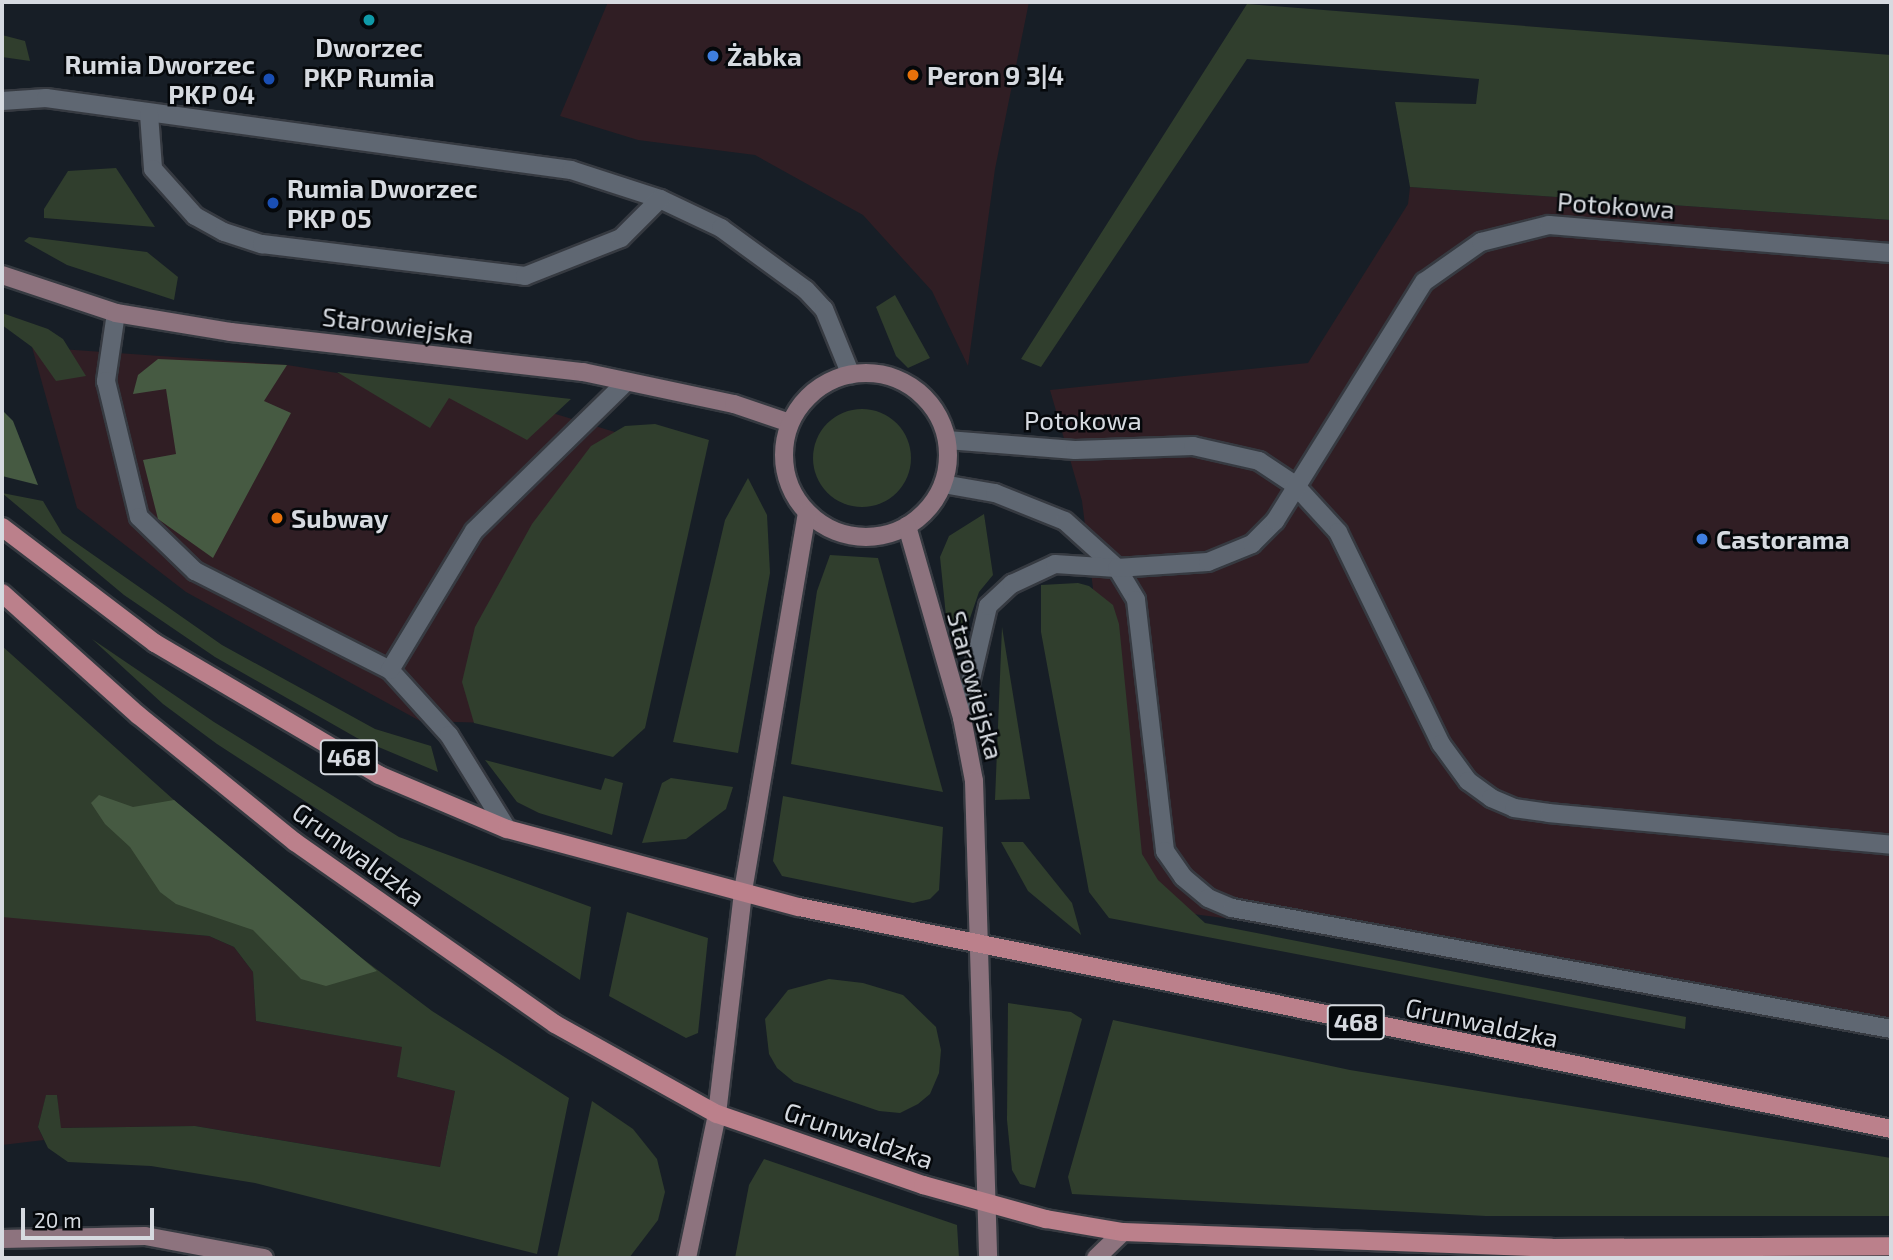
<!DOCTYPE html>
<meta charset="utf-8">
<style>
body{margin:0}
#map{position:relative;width:1893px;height:1260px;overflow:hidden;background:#171e26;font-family:"Exo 2",sans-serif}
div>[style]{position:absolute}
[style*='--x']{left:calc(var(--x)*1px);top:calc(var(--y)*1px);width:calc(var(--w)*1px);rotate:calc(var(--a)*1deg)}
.commercial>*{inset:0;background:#301e24}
.green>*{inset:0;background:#303e2d}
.round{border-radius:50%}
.forest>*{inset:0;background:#465a42}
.roads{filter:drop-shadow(2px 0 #363a41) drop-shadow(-2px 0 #363a41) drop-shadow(0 2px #363a41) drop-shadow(0 -2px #363a41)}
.service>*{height:18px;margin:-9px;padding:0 9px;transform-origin:9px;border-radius:9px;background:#5f6772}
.minor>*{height:18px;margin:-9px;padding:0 9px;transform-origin:9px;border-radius:9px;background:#5f6772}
.secondary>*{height:18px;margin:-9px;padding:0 9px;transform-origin:9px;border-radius:9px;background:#8d737e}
.secondary>.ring{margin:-9px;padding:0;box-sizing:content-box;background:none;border:18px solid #8d737e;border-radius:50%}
.primary>*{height:18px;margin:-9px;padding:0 9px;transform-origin:9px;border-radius:9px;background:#bb808b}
.dots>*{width:19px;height:19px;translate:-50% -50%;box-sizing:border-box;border:4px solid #05080b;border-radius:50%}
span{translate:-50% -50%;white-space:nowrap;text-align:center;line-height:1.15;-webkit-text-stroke:5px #05080b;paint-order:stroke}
.shield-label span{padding:2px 5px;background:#05080b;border:2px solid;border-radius:5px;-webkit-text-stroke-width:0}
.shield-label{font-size:24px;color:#d6dae0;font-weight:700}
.poi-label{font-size:26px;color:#d6dae0;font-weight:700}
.left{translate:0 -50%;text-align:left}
.right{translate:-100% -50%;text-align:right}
.street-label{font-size:26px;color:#d6dae0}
.frame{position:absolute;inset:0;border:4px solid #d6dae0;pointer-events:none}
.scale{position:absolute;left:21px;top:1208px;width:133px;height:32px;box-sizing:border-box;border:4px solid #d6dae0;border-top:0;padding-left:9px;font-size:21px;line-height:24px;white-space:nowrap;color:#d6dae0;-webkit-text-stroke:5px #05080b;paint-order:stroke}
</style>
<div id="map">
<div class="commercial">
<i style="clip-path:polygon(608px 2px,1029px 2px,995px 169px,968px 366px,932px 291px,863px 215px,755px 155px,638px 140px,560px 116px)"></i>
<i style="clip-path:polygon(1410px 187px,1891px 220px,1891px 1024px,1538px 960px,1133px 906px,1082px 501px,1050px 390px,1308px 363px,1408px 204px)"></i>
<i style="clip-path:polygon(32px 347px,287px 365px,513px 401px,664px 447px,563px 725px,420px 721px,186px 592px,77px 508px)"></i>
<i style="clip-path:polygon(2px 916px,209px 936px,234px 947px,253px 972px,256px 1021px,403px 1047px,397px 1077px,455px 1091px,440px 1167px,195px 1126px,60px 1128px,57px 1095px,46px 1096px,38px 1127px,44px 1140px,2px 1145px)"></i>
</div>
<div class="green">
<i style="clip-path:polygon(1247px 4px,1891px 55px,1891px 220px,1410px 187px,1395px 102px,1476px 104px,1479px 79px,1247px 59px,1041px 367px,1021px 359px)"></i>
<i style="clip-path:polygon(2px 35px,25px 41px,30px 61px,2px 57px)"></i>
<i style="clip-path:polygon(116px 168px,155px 227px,44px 218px,44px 209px,68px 171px)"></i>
<i style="clip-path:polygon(29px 237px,147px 252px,178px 277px,174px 300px,67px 265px,24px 241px)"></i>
<i style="clip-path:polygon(895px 295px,930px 358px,908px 368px,896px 356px,876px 307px)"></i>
<i style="clip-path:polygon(2px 313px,48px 329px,63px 339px,86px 376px,56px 381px,32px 347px,2px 325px)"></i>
<i style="clip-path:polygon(337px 372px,562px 398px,571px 399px,527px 440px,449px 398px,430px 428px)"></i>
<i class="round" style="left:813px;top:409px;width:98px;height:98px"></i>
<i style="clip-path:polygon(655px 424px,709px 440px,645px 728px,613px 757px,474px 723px,462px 682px,475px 627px,532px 524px,591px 446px,625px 426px)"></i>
<i style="clip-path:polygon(748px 478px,767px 515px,770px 573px,738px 753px,673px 742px,725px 520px)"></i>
<i style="clip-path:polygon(2px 493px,43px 501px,62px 533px,222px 645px,375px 729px,431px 746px,438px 772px,357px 738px,215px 657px,124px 595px)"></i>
<i style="clip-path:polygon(984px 514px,993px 575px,979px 592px,960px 647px,946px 616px,940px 557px,949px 536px)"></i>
<i style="clip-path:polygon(830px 555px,878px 558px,943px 792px,791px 764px,817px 591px)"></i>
<i style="clip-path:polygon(1078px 583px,1089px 586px,1113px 605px,1119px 624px,1142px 854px,1158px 880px,1205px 923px,1686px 1017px,1685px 1029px,1109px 918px,1089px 892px,1041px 632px,1041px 585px)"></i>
<i style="clip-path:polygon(1002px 627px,1030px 799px,995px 800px)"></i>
<i style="clip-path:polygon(92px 639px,214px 722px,399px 837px,591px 907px,580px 980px,217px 744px,163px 704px)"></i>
<i style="clip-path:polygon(2px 646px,290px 904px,432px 1011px,569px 1098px,537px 1254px,255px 1183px,151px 1166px,68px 1162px,48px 1148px,38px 1127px,46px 1095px,57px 1095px,61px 1128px,195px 1126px,440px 1167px,455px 1091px,397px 1077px,402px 1047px,256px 1021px,253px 972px,234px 947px,209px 936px,2px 917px)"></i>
<i style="clip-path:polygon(485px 760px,601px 790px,605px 778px,623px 783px,612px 835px,539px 813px,517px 802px)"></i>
<i style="clip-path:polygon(671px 778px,733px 787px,726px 809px,686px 839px,642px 843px,662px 783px)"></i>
<i style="clip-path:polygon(783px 796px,943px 827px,939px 890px,930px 899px,913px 903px,782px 876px,773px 861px)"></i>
<i style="clip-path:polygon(1001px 842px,1023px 842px,1072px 903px,1081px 935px,1028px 891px)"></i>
<i style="clip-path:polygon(627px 912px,708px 938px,698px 1033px,686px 1038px,609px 996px)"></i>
<i style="clip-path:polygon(829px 979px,863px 983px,903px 995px,936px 1027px,941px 1050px,939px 1073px,930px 1094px,918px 1104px,900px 1113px,879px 1111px,794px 1082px,777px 1068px,769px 1054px,765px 1019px,788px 990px)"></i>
<i style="clip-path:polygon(1008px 1003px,1071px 1012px,1082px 1019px,1035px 1188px,1020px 1184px,1012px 1170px,1007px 1120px)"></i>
<i style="clip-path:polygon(1113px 1020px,1350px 1070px,1891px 1158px,1891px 1216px,1486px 1216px,1072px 1194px,1068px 1177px)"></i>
<i style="clip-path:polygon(592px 1101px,633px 1129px,657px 1159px,665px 1192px,658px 1220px,629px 1258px,557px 1258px)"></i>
<i style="clip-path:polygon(764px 1159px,957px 1225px,959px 1258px,735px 1258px,749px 1185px)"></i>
</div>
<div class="forest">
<i style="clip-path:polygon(158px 359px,287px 365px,264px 401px,291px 413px,213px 558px,158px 519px,143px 460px,176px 454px,166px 389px,133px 394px,138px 375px)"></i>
<i style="clip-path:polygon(2px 410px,13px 421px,38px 485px,2px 476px)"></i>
<i style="clip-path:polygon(99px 795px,133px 807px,174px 800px,377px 971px,326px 986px,301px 979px,253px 930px,176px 904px,160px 892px,130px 847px,105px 824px,91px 803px)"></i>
</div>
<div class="roads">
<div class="service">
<i style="--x:2;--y:101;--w:44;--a:-3.9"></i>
<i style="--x:46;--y:98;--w:530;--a:7.81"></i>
<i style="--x:571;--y:170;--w:94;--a:18"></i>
<i style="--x:660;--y:199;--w:68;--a:25.4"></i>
<i style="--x:721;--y:228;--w:105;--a:36.1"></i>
<i style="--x:806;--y:290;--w:26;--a:47"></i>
<i style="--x:824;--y:309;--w:71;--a:67.8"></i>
<i style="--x:149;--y:114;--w:55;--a:85.8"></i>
<i style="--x:153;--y:169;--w:63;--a:48.2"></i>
<i style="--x:195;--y:216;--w:33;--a:29"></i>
<i style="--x:224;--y:232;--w:40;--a:18"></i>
<i style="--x:262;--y:244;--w:265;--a:6.9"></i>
<i style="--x:525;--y:276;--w:103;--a:-21.6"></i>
<i style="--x:621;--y:238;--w:55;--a:-45"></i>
<i style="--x:116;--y:313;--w:69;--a:98.4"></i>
<i style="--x:106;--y:381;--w:140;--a:76.4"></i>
<i style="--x:139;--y:517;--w:78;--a:44"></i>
<i style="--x:195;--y:571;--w:219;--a:26.9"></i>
<i style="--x:390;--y:670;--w:88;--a:47.8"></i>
<i style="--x:449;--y:735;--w:110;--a:58.3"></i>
<i style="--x:1295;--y:485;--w:64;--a:47.5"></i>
<i style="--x:1338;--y:532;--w:236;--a:64.1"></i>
<i style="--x:1441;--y:744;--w:46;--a:53.9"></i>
<i style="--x:1468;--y:781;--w:29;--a:36"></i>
<i style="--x:1491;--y:798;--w:25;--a:23"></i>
<i style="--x:1514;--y:808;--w:35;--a:8"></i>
<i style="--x:1549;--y:813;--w:343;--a:5.3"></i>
<i style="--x:1117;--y:568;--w:37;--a:59"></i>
<i style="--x:1136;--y:600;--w:253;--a:83.4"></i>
<i style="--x:1165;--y:851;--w:32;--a:55"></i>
<i style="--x:1183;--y:877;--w:33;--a:40"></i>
<i style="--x:1208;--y:898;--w:26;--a:23"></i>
<i style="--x:1232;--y:908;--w:670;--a:10.4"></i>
<i style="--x:390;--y:670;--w:162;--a:-58.9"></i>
<i style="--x:474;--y:531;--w:213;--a:-44.4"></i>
<i style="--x:1562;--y:1251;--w:32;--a:13"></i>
</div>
<div class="minor">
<i style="--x:947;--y:440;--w:128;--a:4.5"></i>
<i style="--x:1075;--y:450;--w:118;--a:-1.9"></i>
<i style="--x:1193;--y:446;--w:68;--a:12.8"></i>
<i style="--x:1259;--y:461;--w:43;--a:33.7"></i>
<i style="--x:943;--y:484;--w:53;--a:9.8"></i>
<i style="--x:995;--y:493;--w:75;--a:21.8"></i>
<i style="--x:1065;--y:521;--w:70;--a:42.1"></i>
<i style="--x:962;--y:718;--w:115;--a:-76.9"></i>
<i style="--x:988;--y:606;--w:33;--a:-43"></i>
<i style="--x:1012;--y:584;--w:47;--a:-24.9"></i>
<i style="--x:1055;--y:564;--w:62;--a:3.7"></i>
<i style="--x:1117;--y:568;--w:91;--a:-3.8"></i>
<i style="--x:1208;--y:562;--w:48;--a:-22.2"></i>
<i style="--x:1252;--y:544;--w:33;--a:-45"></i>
<i style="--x:1275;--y:521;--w:282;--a:-58.1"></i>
<i style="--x:1424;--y:282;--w:70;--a:-35.1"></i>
<i style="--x:1481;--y:242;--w:70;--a:-14"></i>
<i style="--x:1549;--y:225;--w:343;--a:4.7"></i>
</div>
<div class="secondary">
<i style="--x:2;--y:275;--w:120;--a:18.4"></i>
<i style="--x:116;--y:313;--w:117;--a:9.4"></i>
<i style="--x:231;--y:332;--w:354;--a:6.5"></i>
<i style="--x:583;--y:372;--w:154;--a:12"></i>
<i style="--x:734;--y:404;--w:59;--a:18.7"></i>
<i class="ring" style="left:784px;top:373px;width:146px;height:146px"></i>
<i style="--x:907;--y:526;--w:200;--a:74"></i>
<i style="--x:962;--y:718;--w:64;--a:79.2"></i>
<i style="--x:974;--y:781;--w:477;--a:88.3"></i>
<i style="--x:2;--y:1239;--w:143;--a:-1.2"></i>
<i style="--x:145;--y:1236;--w:121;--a:10.5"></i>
<i style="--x:687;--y:1258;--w:147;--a:-78.2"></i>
<i style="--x:717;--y:1114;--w:225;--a:-83.3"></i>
<i style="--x:743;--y:891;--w:383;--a:-80.4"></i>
<i style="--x:1096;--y:1258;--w:37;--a:-44"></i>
</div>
<div class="primary">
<i style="--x:2;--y:527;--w:192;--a:37.2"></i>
<i style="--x:155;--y:643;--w:260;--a:30.5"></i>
<i style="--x:379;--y:775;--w:139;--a:22.9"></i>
<i style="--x:507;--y:829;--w:302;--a:15"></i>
<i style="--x:799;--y:907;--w:1114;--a:11.49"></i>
<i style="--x:2;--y:593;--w:183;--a:41.9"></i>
<i style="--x:138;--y:715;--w:202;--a:39"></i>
<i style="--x:295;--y:842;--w:317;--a:35"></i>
<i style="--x:555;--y:1024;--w:185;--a:29.1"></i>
<i style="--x:717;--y:1114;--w:218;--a:19"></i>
<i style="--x:923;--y:1185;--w:128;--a:15.5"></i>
<i style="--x:1046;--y:1219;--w:78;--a:9.6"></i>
<i style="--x:1123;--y:1232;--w:429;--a:2.1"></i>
<i style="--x:1552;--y:1248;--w:339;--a:-0.3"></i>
</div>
</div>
<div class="dots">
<i style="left:369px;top:20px;background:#0f9aa8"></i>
<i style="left:713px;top:56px;background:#3f7fe0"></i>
<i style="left:913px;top:75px;background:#e8710a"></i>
<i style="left:269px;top:79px;background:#1a4fb4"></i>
<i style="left:273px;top:203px;background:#1a4fb4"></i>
<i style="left:277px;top:518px;background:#e8710a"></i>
<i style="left:1702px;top:539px;background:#3f7fe0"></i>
</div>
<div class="shield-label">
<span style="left:349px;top:757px">468</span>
<span style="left:1356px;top:1022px">468</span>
</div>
<div class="poi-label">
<span style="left:369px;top:62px">Dworzec<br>PKP Rumia</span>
<span class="left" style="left:727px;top:56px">Żabka</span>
<span class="right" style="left:255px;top:79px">Rumia Dworzec<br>PKP 04</span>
<span class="left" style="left:927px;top:75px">Peron 9 3|4</span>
<span class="left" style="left:287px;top:203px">Rumia Dworzec<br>PKP 05</span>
<span class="left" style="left:291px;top:518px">Subway</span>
<span class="left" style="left:1716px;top:539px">Castorama</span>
</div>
<div class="street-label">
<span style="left:1616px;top:205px;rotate:4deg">Potokowa</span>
<span style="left:398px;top:325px;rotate:7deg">Starowiejska</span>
<span style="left:1083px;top:420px">Potokowa</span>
<span style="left:976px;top:685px;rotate:75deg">Starowiejska</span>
<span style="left:359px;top:854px;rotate:36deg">Grunwaldzka</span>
<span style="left:1482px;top:1022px;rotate:12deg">Grunwaldzka</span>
<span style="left:859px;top:1135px;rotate:19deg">Grunwaldzka</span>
</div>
<div class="frame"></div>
<div class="scale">20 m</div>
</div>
